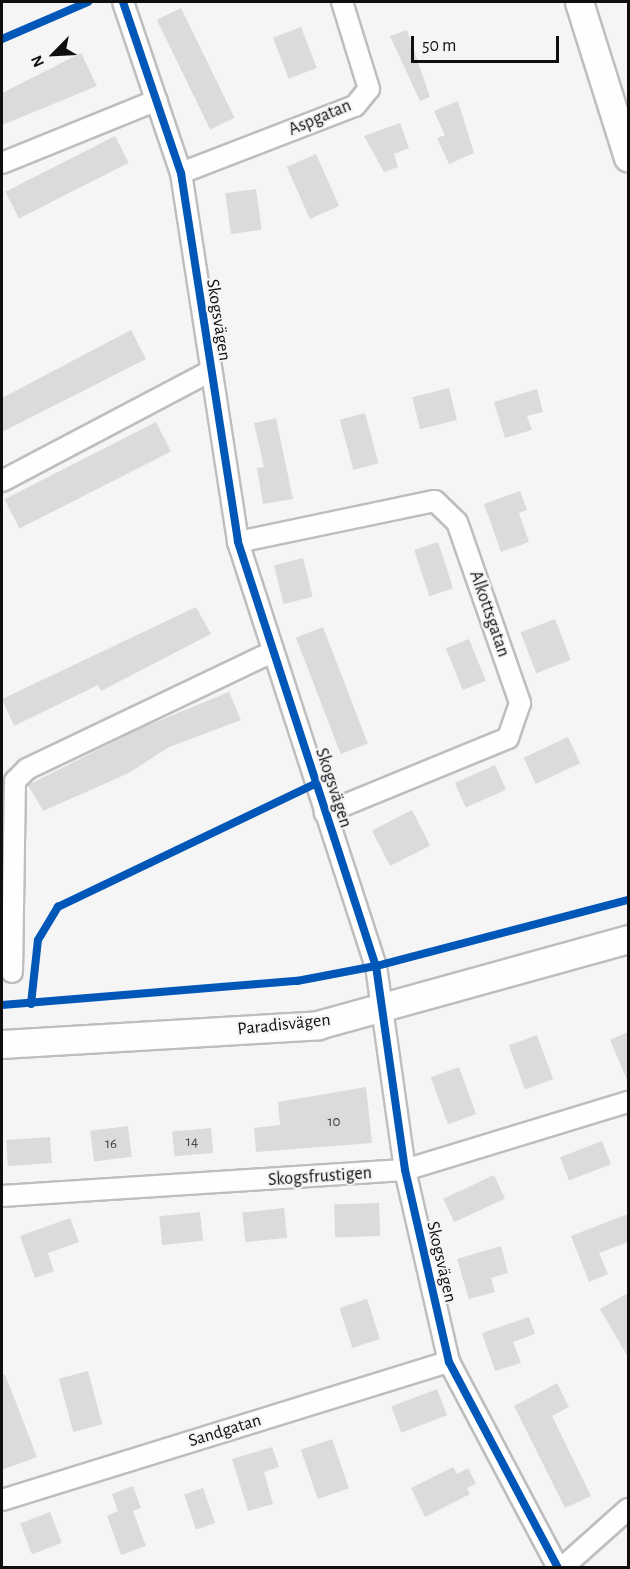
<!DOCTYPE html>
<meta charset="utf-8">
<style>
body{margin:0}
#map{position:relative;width:630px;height:1569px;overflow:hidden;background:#f6f5f6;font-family:"Alegreya Sans",sans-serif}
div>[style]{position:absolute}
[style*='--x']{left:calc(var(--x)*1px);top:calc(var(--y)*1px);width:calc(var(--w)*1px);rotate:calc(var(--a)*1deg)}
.building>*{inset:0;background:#dcdbdc;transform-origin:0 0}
.roads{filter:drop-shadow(2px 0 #bfbebf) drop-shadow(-2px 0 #bfbebf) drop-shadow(0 2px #bfbebf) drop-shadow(0 -2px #bfbebf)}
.street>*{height:20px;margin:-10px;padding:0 10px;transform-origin:10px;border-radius:10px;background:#fefefe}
.secondary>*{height:27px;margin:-13.5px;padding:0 13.5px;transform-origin:13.5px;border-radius:13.5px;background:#fefefe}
.cycleway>*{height:8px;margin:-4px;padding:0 4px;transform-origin:4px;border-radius:4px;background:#0057b8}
span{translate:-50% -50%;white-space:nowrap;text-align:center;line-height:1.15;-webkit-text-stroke:4.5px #f6f4f7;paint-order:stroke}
.number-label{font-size:15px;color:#444344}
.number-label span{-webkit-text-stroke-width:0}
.street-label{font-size:18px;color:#100f10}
.frame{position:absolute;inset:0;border:3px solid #100f10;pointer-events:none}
.north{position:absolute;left:24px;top:24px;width:60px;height:60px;-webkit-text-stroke:4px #f6f4f7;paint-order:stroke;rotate:246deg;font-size:16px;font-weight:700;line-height:24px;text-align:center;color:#100f10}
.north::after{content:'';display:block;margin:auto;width:21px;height:27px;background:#100f10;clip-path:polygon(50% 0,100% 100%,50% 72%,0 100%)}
.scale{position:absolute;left:411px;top:36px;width:148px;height:27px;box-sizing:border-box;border:3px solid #100f10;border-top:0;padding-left:8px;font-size:18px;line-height:21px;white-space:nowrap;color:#100f10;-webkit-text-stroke:4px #f6f4f7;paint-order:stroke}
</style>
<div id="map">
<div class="building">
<i style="left:181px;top:8px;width:122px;height:27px;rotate:64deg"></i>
<i style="left:301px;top:27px;width:44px;height:30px;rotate:69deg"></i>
<i style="clip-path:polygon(407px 30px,430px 97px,420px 101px,390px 36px)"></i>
<i style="clip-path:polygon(81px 53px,97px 86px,2px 125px,2px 93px)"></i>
<i style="clip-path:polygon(458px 101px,474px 153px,449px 164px,437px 138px,445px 135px,434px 111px)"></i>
<i style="clip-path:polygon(400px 123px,409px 148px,394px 154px,398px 167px,384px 172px,364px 136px)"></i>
<i style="left:115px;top:136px;width:30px;height:123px;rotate:63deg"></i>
<i style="left:316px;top:154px;width:57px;height:32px;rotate:66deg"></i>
<i style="left:256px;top:189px;width:41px;height:31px;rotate:82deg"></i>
<i style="clip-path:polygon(131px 330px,146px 359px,2px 432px,2px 398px)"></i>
<i style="left:449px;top:388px;width:33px;height:38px;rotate:76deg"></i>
<i style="clip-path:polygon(537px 389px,543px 412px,527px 416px,532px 430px,505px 438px,494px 402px)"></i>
<i style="left:365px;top:413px;width:52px;height:26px;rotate:75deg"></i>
<i style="clip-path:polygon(276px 418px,293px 499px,263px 504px,257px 468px,264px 467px,254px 423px)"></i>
<i style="left:156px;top:422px;width:33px;height:170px;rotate:63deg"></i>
<i style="clip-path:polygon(520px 491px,527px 510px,519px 513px,529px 542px,501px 552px,484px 504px)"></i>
<i style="left:438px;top:542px;width:49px;height:25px;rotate:72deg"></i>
<i style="left:303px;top:558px;width:40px;height:30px;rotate:76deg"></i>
<i style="clip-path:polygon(196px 607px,211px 634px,101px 691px,98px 685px,14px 726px,2px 699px)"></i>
<i style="left:555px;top:619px;width:44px;height:37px;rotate:69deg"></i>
<i style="left:323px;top:627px;width:125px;height:29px;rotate:69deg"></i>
<i style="left:469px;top:639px;width:45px;height:25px;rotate:68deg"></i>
<i style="clip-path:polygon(229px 692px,241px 720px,169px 747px,129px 773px,43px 811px,28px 785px,141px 728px)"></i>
<i style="left:568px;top:737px;width:29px;height:49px;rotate:65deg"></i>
<i style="left:495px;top:765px;width:27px;height:44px;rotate:66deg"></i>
<i style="left:412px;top:810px;width:40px;height:45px;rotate:63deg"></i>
<i style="clip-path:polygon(628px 1032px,628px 1082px,610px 1040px)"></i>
<i style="left:537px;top:1035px;width:47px;height:30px;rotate:70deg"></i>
<i style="left:459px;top:1067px;width:50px;height:30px;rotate:70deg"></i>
<i style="clip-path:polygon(366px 1087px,372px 1143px,256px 1152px,254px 1128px,280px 1125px,278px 1102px)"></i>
<i style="left:128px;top:1126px;width:31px;height:38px;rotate:83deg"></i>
<i style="left:211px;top:1128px;width:25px;height:39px;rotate:85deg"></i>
<i style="left:50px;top:1137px;width:26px;height:44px;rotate:86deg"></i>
<i style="left:602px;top:1141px;width:25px;height:45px;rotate:69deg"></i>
<i style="left:494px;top:1175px;width:26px;height:56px;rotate:65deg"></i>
<i style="left:379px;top:1203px;width:33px;height:45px;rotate:88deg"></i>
<i style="left:284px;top:1208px;width:30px;height:42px;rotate:84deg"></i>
<i style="left:200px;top:1212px;width:29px;height:41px;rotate:84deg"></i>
<i style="clip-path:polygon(628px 1214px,628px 1242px,599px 1253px,608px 1274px,589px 1282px,571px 1236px)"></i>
<i style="clip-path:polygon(70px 1218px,79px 1242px,48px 1253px,54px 1271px,35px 1278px,20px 1236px)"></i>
<i style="clip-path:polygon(501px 1246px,508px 1273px,491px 1278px,495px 1292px,469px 1299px,457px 1259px)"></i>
<i style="clip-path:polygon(628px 1293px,628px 1357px,600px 1309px)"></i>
<i style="left:367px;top:1299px;width:42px;height:29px;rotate:72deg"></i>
<i style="clip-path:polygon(529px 1317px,535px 1334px,513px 1342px,521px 1363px,495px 1371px,482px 1333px)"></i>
<i style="left:88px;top:1371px;width:55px;height:30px;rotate:75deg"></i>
<i style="clip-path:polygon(5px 1374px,37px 1457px,2px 1470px,2px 1375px)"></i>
<i style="clip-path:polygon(557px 1383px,569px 1407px,552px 1416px,591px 1496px,565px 1508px,514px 1406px)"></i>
<i style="left:437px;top:1389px;width:28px;height:49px;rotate:69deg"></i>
<i style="left:332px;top:1439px;width:52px;height:33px;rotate:71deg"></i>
<i style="clip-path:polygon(272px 1447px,279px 1467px,264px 1472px,273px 1504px,248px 1511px,232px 1459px)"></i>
<i style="clip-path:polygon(453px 1467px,457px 1474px,468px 1468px,476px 1484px,467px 1488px,470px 1494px,425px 1517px,411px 1488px)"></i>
<i style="clip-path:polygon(133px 1486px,141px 1508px,133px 1511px,146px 1546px,121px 1555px,107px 1516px,118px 1511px,112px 1494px)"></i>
<i style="left:203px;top:1488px;width:37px;height:20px;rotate:71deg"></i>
<i style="left:50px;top:1512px;width:33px;height:32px;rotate:69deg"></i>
</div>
<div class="roads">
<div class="street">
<i style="--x:123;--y:2;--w:181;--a:71.3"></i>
<i style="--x:181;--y:173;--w:373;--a:81.2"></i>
<i style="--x:238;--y:542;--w:446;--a:72"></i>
<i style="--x:376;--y:966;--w:206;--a:81.9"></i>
<i style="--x:405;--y:1170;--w:197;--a:77.1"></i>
<i style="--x:449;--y:1362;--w:233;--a:62.1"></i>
<i style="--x:2;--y:163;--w:167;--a:-22.1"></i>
<i style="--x:181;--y:173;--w:186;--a:-21.1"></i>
<i style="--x:355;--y:106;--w:22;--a:-51"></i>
<i style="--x:369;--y:89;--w:91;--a:-107.2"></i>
<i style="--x:2;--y:481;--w:236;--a:-27.8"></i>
<i style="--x:238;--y:542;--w:201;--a:-11.8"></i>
<i style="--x:435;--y:501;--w:30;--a:44"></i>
<i style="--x:457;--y:522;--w:192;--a:70.8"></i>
<i style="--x:520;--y:703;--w:37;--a:109"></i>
<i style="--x:508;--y:738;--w:198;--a:157.7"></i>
<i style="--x:12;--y:972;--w:191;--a:-89.1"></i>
<i style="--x:15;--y:781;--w:17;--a:-45"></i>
<i style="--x:27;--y:769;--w:272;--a:-25.5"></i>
<i style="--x:2;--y:1196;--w:404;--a:-3.7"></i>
<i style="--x:405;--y:1170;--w:233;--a:-17"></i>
<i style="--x:2;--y:1500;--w:468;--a:-17.2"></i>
<i style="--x:562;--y:1568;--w:89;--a:-41.8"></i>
</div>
<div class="secondary">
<i style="--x:579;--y:2;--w:163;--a:72.5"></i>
<i style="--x:2;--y:1044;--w:317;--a:-3.4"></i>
<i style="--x:318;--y:1025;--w:322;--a:-15.5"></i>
</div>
</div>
<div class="cycleway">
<i style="--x:123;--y:2;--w:181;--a:71.3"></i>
<i style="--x:181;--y:173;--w:373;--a:81.2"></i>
<i style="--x:238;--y:542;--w:446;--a:72"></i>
<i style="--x:376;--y:966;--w:206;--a:81.9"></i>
<i style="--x:405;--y:1170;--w:197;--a:77.1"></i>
<i style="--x:449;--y:1362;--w:233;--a:62.1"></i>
<i style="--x:2;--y:39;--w:94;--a:-23.3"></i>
<i style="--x:31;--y:1004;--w:64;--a:-83.8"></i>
<i style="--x:38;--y:940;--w:39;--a:-59"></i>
<i style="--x:58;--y:907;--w:285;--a:-25.6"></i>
<i style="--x:2;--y:1005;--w:296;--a:-4.7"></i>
<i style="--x:297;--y:981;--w:80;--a:-10.8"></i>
<i style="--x:376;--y:966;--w:260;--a:-14.7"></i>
</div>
<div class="number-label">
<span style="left:334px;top:1122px">10</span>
<span style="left:192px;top:1142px">14</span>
<span style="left:111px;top:1144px">16</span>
</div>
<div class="street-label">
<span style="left:320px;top:118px;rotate:-23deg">Aspgatan</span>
<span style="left:218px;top:320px;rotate:81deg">Skogsvägen</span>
<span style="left:489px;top:614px;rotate:71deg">Alkottsgatan</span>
<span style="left:333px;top:788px;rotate:72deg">Skogsvägen</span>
<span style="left:284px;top:1025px;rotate:-6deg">Paradisvägen</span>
<span style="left:320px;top:1177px;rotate:-4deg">Skogsfrustigen</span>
<span style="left:441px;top:1262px;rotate:77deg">Skogsvägen</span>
<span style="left:225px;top:1431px;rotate:-17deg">Sandgatan</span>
</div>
<div class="frame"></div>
<div class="north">N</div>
<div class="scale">50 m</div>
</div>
